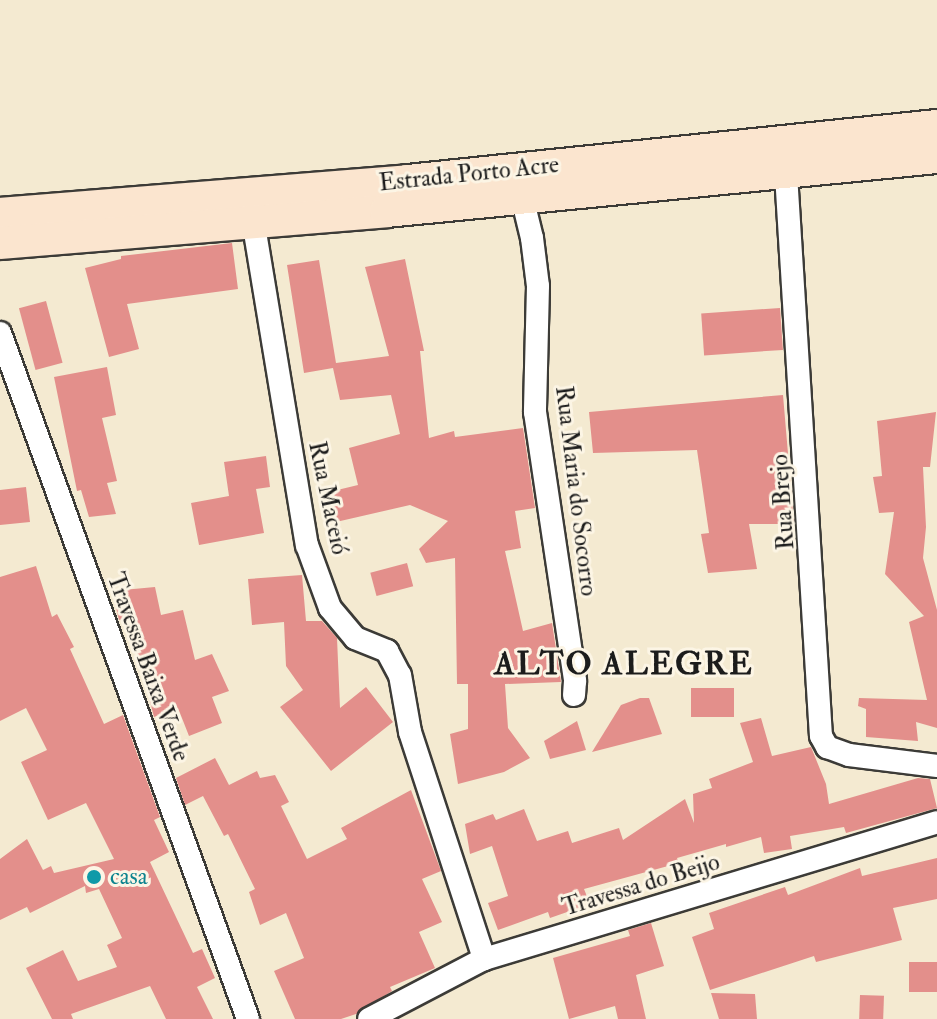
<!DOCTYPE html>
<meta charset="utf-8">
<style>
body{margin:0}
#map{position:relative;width:937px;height:1019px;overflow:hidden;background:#f4ead1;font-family:"IM FELL Double Pica",serif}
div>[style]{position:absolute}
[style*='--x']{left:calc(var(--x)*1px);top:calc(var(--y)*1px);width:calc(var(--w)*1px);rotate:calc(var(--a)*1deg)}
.building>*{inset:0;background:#e38f8b;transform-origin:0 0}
.roads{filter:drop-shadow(2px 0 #3c3b37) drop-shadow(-2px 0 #3c3b37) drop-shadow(0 2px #3c3b37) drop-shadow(0 -2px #3c3b37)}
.minor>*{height:22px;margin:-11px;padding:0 11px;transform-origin:11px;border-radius:11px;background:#fff}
.secondary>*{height:32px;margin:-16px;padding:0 16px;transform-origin:16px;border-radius:16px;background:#fbe5cf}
.dots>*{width:22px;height:22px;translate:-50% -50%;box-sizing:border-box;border:4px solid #fcf5e5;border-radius:50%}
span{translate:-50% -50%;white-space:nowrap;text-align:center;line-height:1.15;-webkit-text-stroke:6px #fcf5e5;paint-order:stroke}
.street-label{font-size:24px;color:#1c1c1c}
.culture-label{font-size:24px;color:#0d838f}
.left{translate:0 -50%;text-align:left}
.district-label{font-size:32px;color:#1c1c1c;font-weight:700;letter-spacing:2px}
</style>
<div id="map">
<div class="building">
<i style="clip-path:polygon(232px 243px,238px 289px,127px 304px,139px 349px,109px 357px,85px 268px,121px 259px,121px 256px)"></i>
<i style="clip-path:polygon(405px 259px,424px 351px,420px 351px,429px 438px,454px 431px,455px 437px,523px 428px,535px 508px,515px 511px,521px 548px,505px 551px,523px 631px,552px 623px,561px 682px,505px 684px,508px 728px,530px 758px,504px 772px,458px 784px,450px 734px,468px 729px,468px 684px,457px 684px,455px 558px,426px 563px,419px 549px,448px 521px,410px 505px,336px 522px,329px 492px,358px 485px,349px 448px,400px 434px,391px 395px,340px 400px,333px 368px,304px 373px,287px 265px,319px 260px,336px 363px,389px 356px,365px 267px)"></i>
<i style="left:46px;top:301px;width:64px;height:28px;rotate:75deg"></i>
<i style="left:780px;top:308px;width:42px;height:79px;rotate:86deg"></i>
<i style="clip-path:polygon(107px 367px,116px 415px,102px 418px,117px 481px,107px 483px,116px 514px,89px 517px,81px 490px,77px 491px,54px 377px)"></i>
<i style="clip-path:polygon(783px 395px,794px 524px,749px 524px,757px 569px,708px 573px,701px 534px,709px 533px,697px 450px,593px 453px,589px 412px)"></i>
<i style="clip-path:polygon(936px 412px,930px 467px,923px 467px,926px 527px,923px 558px,937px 610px,937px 728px,916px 722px,918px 741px,866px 737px,866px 709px,858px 706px,859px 698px,927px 700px,909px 622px,924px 616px,885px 574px,894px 512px,879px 513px,873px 477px,882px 476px,877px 421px)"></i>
<i style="clip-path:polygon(266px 456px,270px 487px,256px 489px,264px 533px,199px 545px,191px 503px,229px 496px,224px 462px)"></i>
<i style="clip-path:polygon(26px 487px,30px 522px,0 525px,0 490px)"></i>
<i style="left:407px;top:563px;width:24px;height:38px;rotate:75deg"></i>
<i style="clip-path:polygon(36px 566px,52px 617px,57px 614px,74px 647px,70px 649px,104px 724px,123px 715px,160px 817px,154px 820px,169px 852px,150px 862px,193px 953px,202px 949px,215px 978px,197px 987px,213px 1019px,166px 1019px,150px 986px,71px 1014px,73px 1019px,52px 1019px,26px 968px,63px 950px,78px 981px,117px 967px,107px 945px,122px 938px,99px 889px,86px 893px,85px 886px,30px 913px,27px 907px,0 920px,0 859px,27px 839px,43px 870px,51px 866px,54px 873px,114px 859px,86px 803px,48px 820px,21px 762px,47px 750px,26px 708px,0 721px,0 577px)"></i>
<i style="clip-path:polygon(302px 575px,306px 621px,322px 621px,337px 638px,340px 708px,366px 687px,393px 722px,331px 771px,280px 707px,303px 690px,286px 666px,284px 622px,252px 625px,248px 579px)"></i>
<i style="clip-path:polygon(155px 587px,161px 615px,183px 610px,195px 660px,212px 654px,229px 691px,212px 697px,222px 723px,189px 736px,178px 708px,154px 717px,128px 617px,119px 620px,112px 591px)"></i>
<i style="left:691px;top:688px;width:43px;height:29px"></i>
<i style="clip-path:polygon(640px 698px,649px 698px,662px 734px,592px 752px,621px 705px)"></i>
<i style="clip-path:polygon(761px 718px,772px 756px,811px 747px,826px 784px,829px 804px,918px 778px,930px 779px,937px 808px,846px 833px,844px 827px,790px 836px,792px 849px,764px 853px,761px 837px,726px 847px,726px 844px,677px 858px,679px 863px,584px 889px,590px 904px,550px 918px,548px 912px,498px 930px,488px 903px,508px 896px,492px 846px,470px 854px,465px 824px,493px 814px,496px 820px,524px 809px,537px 841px,568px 831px,572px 843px,619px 828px,623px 840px,685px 799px,694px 823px,693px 794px,712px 788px,709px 779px,753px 762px,740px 723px)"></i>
<i style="clip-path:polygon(577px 721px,586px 750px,550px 759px,544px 741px)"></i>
<i style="clip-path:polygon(215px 758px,229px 785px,257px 771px,260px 778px,275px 775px,289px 802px,281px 806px,307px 859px,347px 839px,341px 828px,411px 790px,441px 871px,422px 879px,442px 922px,419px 932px,435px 968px,390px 987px,392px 991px,356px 1014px,341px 1019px,295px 1019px,274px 971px,304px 958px,286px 913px,260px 925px,249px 892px,255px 889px,228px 834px,224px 836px,203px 796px,185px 805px,176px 778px)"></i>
<i style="clip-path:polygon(937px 858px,937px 899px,893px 908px,902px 940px,816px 962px,814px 956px,710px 990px,692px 937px,714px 929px,709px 913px,785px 887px,788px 895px,860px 868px,862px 876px)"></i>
<i style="clip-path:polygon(651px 923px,664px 966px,636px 975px,646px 1019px,618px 1019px,615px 1006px,569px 1019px,553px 958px,630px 936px,628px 930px)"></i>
<i style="left:937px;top:962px;width:30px;height:28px;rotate:90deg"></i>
<i style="clip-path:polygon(711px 993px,755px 994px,757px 1019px,719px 1019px)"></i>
<i style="left:860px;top:995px;width:24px;height:24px;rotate:2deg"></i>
</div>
<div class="roads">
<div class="minor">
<i style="--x:785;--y:158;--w:579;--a:86.44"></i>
<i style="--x:821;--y:736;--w:13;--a:61"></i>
<i style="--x:827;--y:747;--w:23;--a:20"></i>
<i style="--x:849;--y:755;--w:89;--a:7.1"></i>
<i style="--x:522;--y:197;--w:42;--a:76.3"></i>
<i style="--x:532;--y:238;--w:48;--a:82.9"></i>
<i style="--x:538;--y:286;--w:126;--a:91.4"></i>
<i style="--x:535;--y:412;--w:272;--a:81.5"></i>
<i style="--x:575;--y:681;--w:14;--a:94"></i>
<i style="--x:251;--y:208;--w:342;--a:80.6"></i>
<i style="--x:307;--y:545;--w:67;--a:69.9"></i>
<i style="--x:330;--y:608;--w:39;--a:50"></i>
<i style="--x:355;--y:638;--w:35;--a:22"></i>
<i style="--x:387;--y:651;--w:27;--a:62"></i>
<i style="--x:400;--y:675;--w:58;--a:80"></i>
<i style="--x:410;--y:732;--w:239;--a:71.9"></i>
<i style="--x:0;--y:333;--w:729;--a:70.12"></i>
<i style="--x:369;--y:1019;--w:130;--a:-27.6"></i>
<i style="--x:484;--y:959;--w:473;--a:-16.8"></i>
</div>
<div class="secondary">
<i style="--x:0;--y:214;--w:409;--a:-4.6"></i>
<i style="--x:408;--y:181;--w:532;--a:-5.94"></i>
<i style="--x:0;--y:243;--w:387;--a:-4.7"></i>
<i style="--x:386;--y:211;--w:554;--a:-5.6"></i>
</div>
</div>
<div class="dots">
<i style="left:94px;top:877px;background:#0f9aa8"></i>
</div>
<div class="street-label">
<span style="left:469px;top:174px;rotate:-6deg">Estrada Porto Acre</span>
<span style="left:576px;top:491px;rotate:83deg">Rua Maria do Socorro</span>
<span style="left:328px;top:498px;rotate:78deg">Rua Maceió</span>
<span style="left:783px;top:502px;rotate:-94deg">Rua Brejo</span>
<span style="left:148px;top:667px;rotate:70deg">Travessa Baixa Verde</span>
<span style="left:641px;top:885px;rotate:-17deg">Travessa do Beijo</span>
</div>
<div class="culture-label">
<span class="left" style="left:110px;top:877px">casa</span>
</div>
<div class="district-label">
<span style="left:624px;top:664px">ALTO ALEGRE</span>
</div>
</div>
